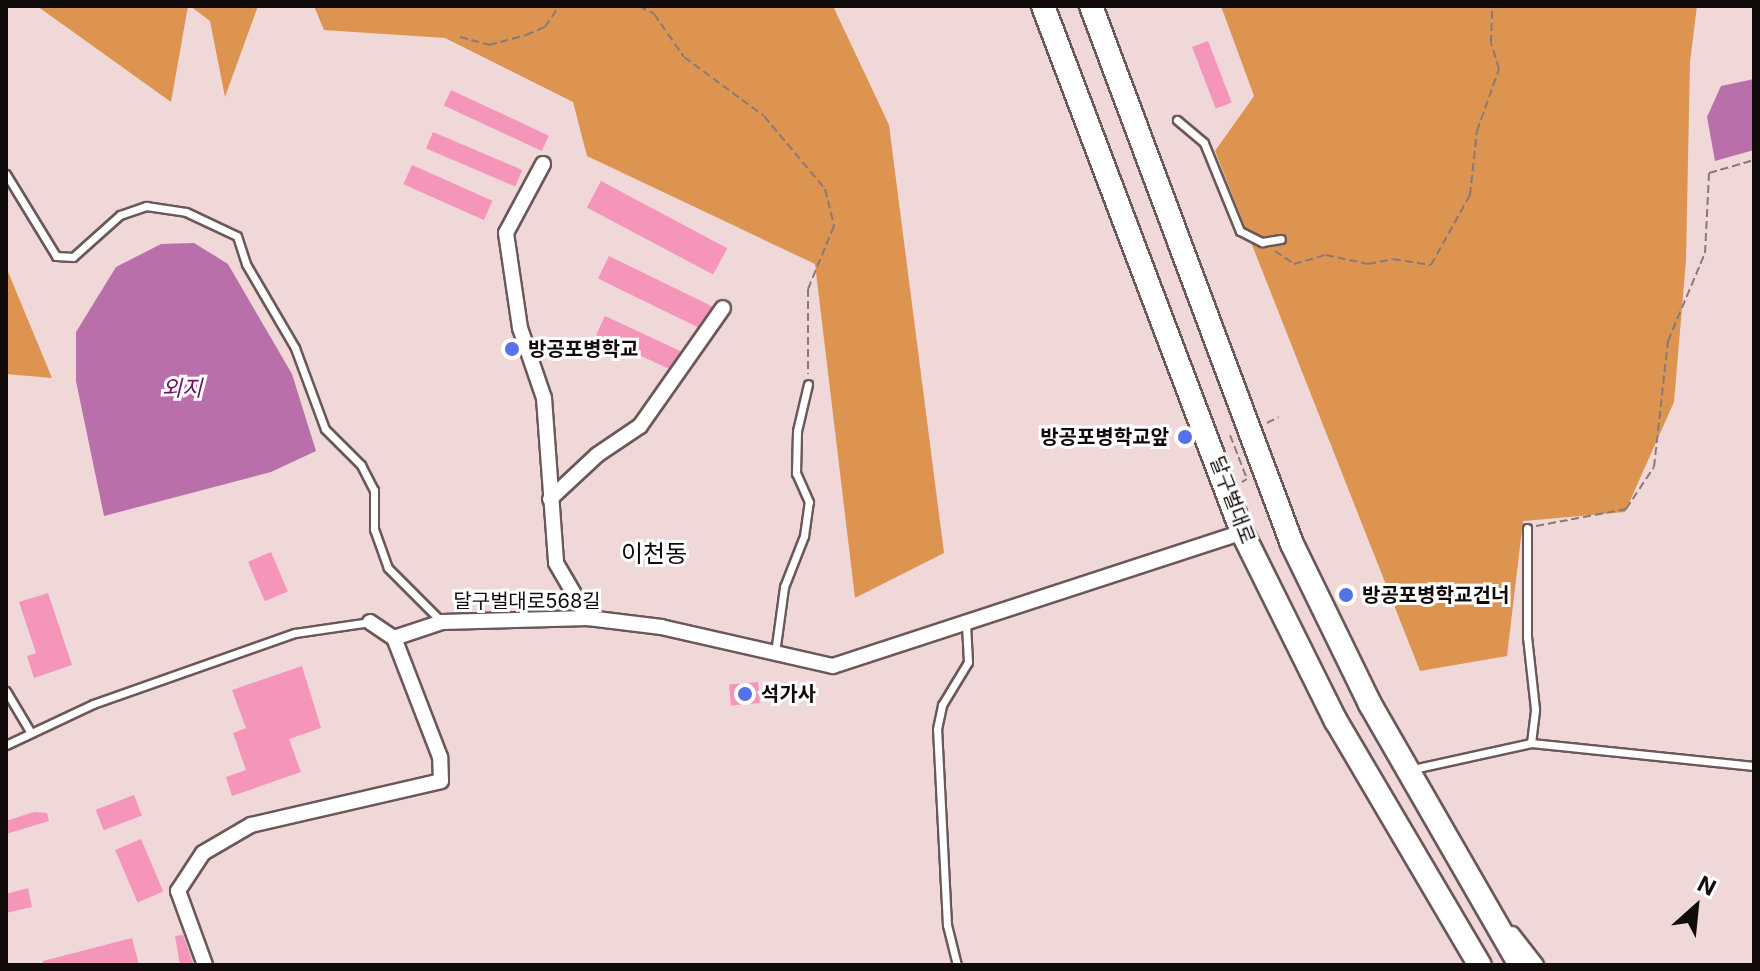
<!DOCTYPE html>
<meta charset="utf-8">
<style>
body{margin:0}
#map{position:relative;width:1760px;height:971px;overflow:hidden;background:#efd8d7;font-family:Inter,"Noto Sans KR",sans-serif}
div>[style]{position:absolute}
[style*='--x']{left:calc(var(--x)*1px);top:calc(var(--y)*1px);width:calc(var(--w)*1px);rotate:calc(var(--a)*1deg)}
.forest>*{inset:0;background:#dd9451}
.water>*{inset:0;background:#b96faa}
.building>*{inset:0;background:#f495b9;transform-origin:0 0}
.path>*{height:2px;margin-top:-1px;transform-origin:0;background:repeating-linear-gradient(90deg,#897979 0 8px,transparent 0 12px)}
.roads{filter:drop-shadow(2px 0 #6b5858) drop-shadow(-2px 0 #6b5858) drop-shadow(0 2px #6b5858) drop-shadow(0 -2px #6b5858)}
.service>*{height:7px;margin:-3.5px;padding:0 3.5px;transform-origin:3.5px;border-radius:3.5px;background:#fff}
.minor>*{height:14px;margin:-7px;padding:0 7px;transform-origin:7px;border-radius:7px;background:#fff}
.primary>*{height:22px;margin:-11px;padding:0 11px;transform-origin:11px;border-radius:11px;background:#fff}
.dots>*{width:22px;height:22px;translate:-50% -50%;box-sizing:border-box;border:4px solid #fff;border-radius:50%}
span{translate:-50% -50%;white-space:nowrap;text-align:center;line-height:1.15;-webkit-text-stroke:6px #fff;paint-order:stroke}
.poi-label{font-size:20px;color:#120b0b;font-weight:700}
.left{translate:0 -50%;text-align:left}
.right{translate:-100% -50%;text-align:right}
.street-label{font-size:20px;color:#120b0b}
.water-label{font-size:22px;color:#6e1161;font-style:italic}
.quarter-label{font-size:24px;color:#120b0b}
.frame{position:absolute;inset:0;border:8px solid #120b0b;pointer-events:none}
.north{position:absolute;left:1656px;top:867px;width:80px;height:80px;-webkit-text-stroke:6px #fff;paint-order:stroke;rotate:27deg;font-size:22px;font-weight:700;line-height:32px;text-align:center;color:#120b0b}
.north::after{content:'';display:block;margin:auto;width:28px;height:36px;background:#120b0b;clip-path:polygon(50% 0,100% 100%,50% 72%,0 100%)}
</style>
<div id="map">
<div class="forest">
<i style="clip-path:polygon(37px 6px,188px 6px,171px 102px)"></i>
<i style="clip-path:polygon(190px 6px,258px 6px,225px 97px,210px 21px)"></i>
<i style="clip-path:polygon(314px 6px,833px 6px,889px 125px,944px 553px,855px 598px,815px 264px,587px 156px,573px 102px,445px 38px,324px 30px)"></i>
<i style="clip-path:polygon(1221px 6px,1697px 6px,1690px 62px,1686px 260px,1674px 402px,1625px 512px,1523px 521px,1507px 656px,1420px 671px,1215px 151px,1254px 96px)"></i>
<i style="clip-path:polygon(6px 267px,52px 378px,6px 374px)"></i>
</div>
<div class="water">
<i style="clip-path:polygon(1754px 79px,1754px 150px,1715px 161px,1707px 117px,1721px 86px)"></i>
<i style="clip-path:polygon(194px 243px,228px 264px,292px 374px,316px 451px,271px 472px,104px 516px,76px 381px,76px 332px,116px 267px,161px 244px)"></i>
</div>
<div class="building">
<i style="left:1208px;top:41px;width:66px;height:17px;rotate:69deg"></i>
<i style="left:451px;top:90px;width:108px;height:17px;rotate:25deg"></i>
<i style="left:433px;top:132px;width:97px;height:18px;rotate:23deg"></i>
<i style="left:412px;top:165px;width:88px;height:21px;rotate:24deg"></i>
<i style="left:601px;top:181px;width:143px;height:30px;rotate:28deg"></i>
<i style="left:609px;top:256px;width:115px;height:25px;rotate:26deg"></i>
<i style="left:605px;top:316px;width:83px;height:21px;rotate:25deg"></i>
<i style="left:271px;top:552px;width:43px;height:25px;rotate:67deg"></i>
<i style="clip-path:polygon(48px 593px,72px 665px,34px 678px,27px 656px,36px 653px,19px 602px)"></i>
<i style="clip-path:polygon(302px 666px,321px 728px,289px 739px,301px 772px,232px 796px,226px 777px,246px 770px,233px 733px,246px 728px,232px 690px)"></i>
<i style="left:758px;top:682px;width:21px;height:29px;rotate:85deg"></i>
<i style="left:134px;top:795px;width:22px;height:41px;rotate:69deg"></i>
<i style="clip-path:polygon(34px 812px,47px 813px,49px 821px,6px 834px,6px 821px)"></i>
<i style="left:141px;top:839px;width:57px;height:28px;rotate:67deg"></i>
<i style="clip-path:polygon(28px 888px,32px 907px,6px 913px,6px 894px)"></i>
<i style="clip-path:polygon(183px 935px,193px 963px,194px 965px,180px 965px,175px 936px)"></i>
<i style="clip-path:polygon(132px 938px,139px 965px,43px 965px,43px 961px)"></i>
</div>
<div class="path">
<i style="--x:639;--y:6;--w:17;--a:28"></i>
<i style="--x:654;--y:14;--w:52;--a:55.1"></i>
<i style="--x:684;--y:57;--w:99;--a:36.4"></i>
<i style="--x:764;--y:116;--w:95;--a:50.1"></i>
<i style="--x:825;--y:189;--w:38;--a:76"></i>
<i style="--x:834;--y:226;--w:68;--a:112.4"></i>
<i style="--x:808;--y:289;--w:85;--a:90"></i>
<i style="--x:460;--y:37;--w:30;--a:15"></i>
<i style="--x:489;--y:45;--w:38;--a:-15"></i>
<i style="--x:526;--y:35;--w:21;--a:-23"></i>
<i style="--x:545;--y:27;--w:25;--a:-56"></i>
<i style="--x:1275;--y:251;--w:23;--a:34"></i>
<i style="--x:1294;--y:264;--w:33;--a:-16"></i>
<i style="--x:1326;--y:255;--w:43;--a:12.1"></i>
<i style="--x:1368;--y:264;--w:25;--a:-11"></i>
<i style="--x:1393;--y:259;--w:38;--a:9"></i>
<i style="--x:1431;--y:265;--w:80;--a:-60.9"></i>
<i style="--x:1470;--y:195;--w:64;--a:-83.8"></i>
<i style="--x:1477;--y:131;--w:66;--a:-70.5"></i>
<i style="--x:1499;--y:69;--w:27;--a:-107"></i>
<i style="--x:1491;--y:43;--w:37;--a:-88"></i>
<i style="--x:1267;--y:423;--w:13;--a:-27"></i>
<i style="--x:1230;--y:435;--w:47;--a:68.9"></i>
<i style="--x:1247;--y:479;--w:6;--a:149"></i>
<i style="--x:1536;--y:526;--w:92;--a:-10.7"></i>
<i style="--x:1626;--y:509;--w:50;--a:-56.3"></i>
<i style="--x:1654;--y:467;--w:127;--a:-83.7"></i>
<i style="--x:1668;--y:341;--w:95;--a:-67.2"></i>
<i style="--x:1705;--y:253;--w:80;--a:-87.1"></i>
<i style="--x:1709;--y:173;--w:47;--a:-16.1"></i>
</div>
<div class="roads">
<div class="service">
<i style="--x:1177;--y:120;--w:35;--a:40"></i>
<i style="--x:1204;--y:143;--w:95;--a:67.8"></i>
<i style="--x:1240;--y:231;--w:25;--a:27"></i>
<i style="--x:1262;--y:242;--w:19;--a:-9"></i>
<i style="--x:6;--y:174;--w:96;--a:58.6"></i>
<i style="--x:56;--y:256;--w:17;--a:3"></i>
<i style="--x:73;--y:257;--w:63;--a:-41.8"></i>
<i style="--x:120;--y:215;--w:28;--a:-19"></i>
<i style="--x:146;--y:206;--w:40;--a:8.5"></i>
<i style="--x:186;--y:212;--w:56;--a:25.2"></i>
<i style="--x:237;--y:236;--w:29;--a:72"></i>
<i style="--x:246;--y:264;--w:97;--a:59.7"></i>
<i style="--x:295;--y:348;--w:86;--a:69.7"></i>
<i style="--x:325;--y:429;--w:51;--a:45"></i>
<i style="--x:361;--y:465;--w:28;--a:63"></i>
<i style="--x:374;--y:490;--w:39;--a:90"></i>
<i style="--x:374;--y:529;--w:41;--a:70.3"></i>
<i style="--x:388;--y:568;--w:76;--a:45"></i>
<i style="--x:775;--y:653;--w:67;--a:-82.2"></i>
<i style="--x:784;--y:587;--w:55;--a:-68.6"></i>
<i style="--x:804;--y:536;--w:34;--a:-82"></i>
<i style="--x:809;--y:502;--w:32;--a:-114"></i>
<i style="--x:796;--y:473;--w:42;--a:-88.6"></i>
<i style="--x:797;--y:431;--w:48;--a:-76.8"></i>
<i style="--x:6;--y:691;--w:49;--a:59.2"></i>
<i style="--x:1531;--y:743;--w:224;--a:5.9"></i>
<i style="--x:6;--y:745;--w:96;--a:-25.2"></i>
<i style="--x:93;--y:704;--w:214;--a:-19.4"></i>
<i style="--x:295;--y:633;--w:76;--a:-8.3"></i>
<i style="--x:1413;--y:769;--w:121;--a:-12.4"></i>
<i style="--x:1531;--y:743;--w:34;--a:-83"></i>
<i style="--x:1535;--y:709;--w:72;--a:-96.3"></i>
<i style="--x:1527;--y:637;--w:109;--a:-90"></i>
<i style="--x:957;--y:965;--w:41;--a:-104"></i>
<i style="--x:947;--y:925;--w:196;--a:-92.9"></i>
<i style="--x:937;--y:729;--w:25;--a:-78"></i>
<i style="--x:942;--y:705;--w:50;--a:-58.8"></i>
<i style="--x:968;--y:662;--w:39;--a:-93"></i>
</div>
<div class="minor">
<i style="--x:543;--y:164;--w:78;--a:118.2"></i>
<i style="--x:506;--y:233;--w:96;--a:81.6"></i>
<i style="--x:520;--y:328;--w:74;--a:71.1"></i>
<i style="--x:544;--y:398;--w:165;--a:85.8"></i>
<i style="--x:556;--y:563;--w:64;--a:59.8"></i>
<i style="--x:550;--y:499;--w:64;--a:-43.1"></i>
<i style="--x:597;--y:455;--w:52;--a:-34"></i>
<i style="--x:640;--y:426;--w:144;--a:-54.9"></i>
<i style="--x:370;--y:622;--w:29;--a:34"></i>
<i style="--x:394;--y:638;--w:51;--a:-18.4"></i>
<i style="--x:442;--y:622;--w:146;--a:-1.6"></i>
<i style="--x:588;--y:618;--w:74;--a:7"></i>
<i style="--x:661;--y:627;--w:176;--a:12.8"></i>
<i style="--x:833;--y:666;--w:430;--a:-18.1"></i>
<i style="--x:1512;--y:934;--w:39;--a:52"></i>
<i style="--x:205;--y:965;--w:79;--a:-110"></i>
<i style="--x:178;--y:891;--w:45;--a:-56.7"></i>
<i style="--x:203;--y:853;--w:56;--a:-30.3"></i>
<i style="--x:251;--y:825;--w:195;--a:-13"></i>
<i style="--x:441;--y:781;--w:24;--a:-92"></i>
<i style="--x:440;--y:757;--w:128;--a:-111.1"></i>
</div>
<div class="primary">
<i style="--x:1043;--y:6;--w:562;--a:69.28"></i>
<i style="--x:1242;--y:532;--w:211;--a:63.6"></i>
<i style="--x:1336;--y:721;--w:283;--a:59.5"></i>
<i style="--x:1091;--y:6;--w:574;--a:69.51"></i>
<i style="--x:1292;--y:544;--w:178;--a:64"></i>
<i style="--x:1370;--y:704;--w:301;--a:60.1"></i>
</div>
</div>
<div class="dots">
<i style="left:512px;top:349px;background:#5672e8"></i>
<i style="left:1185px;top:437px;background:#5672e8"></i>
<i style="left:1346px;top:595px;background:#5672e8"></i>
<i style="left:745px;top:694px;background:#5672e8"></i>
</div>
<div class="poi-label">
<span class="left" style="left:528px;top:349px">방공포병학교</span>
<span class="right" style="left:1169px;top:437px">방공포병학교앞</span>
<span class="left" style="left:1362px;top:595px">방공포병학교건너</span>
<span class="left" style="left:761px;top:694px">석가사</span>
</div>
<div class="street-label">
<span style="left:1232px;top:500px;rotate:69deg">달구벌대로</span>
<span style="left:527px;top:601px">달구벌대로568길</span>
</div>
<div class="water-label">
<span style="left:182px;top:389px">외지</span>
</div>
<div class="quarter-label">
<span style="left:654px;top:554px">이천동</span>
</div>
<div class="frame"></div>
<div class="north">N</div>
</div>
